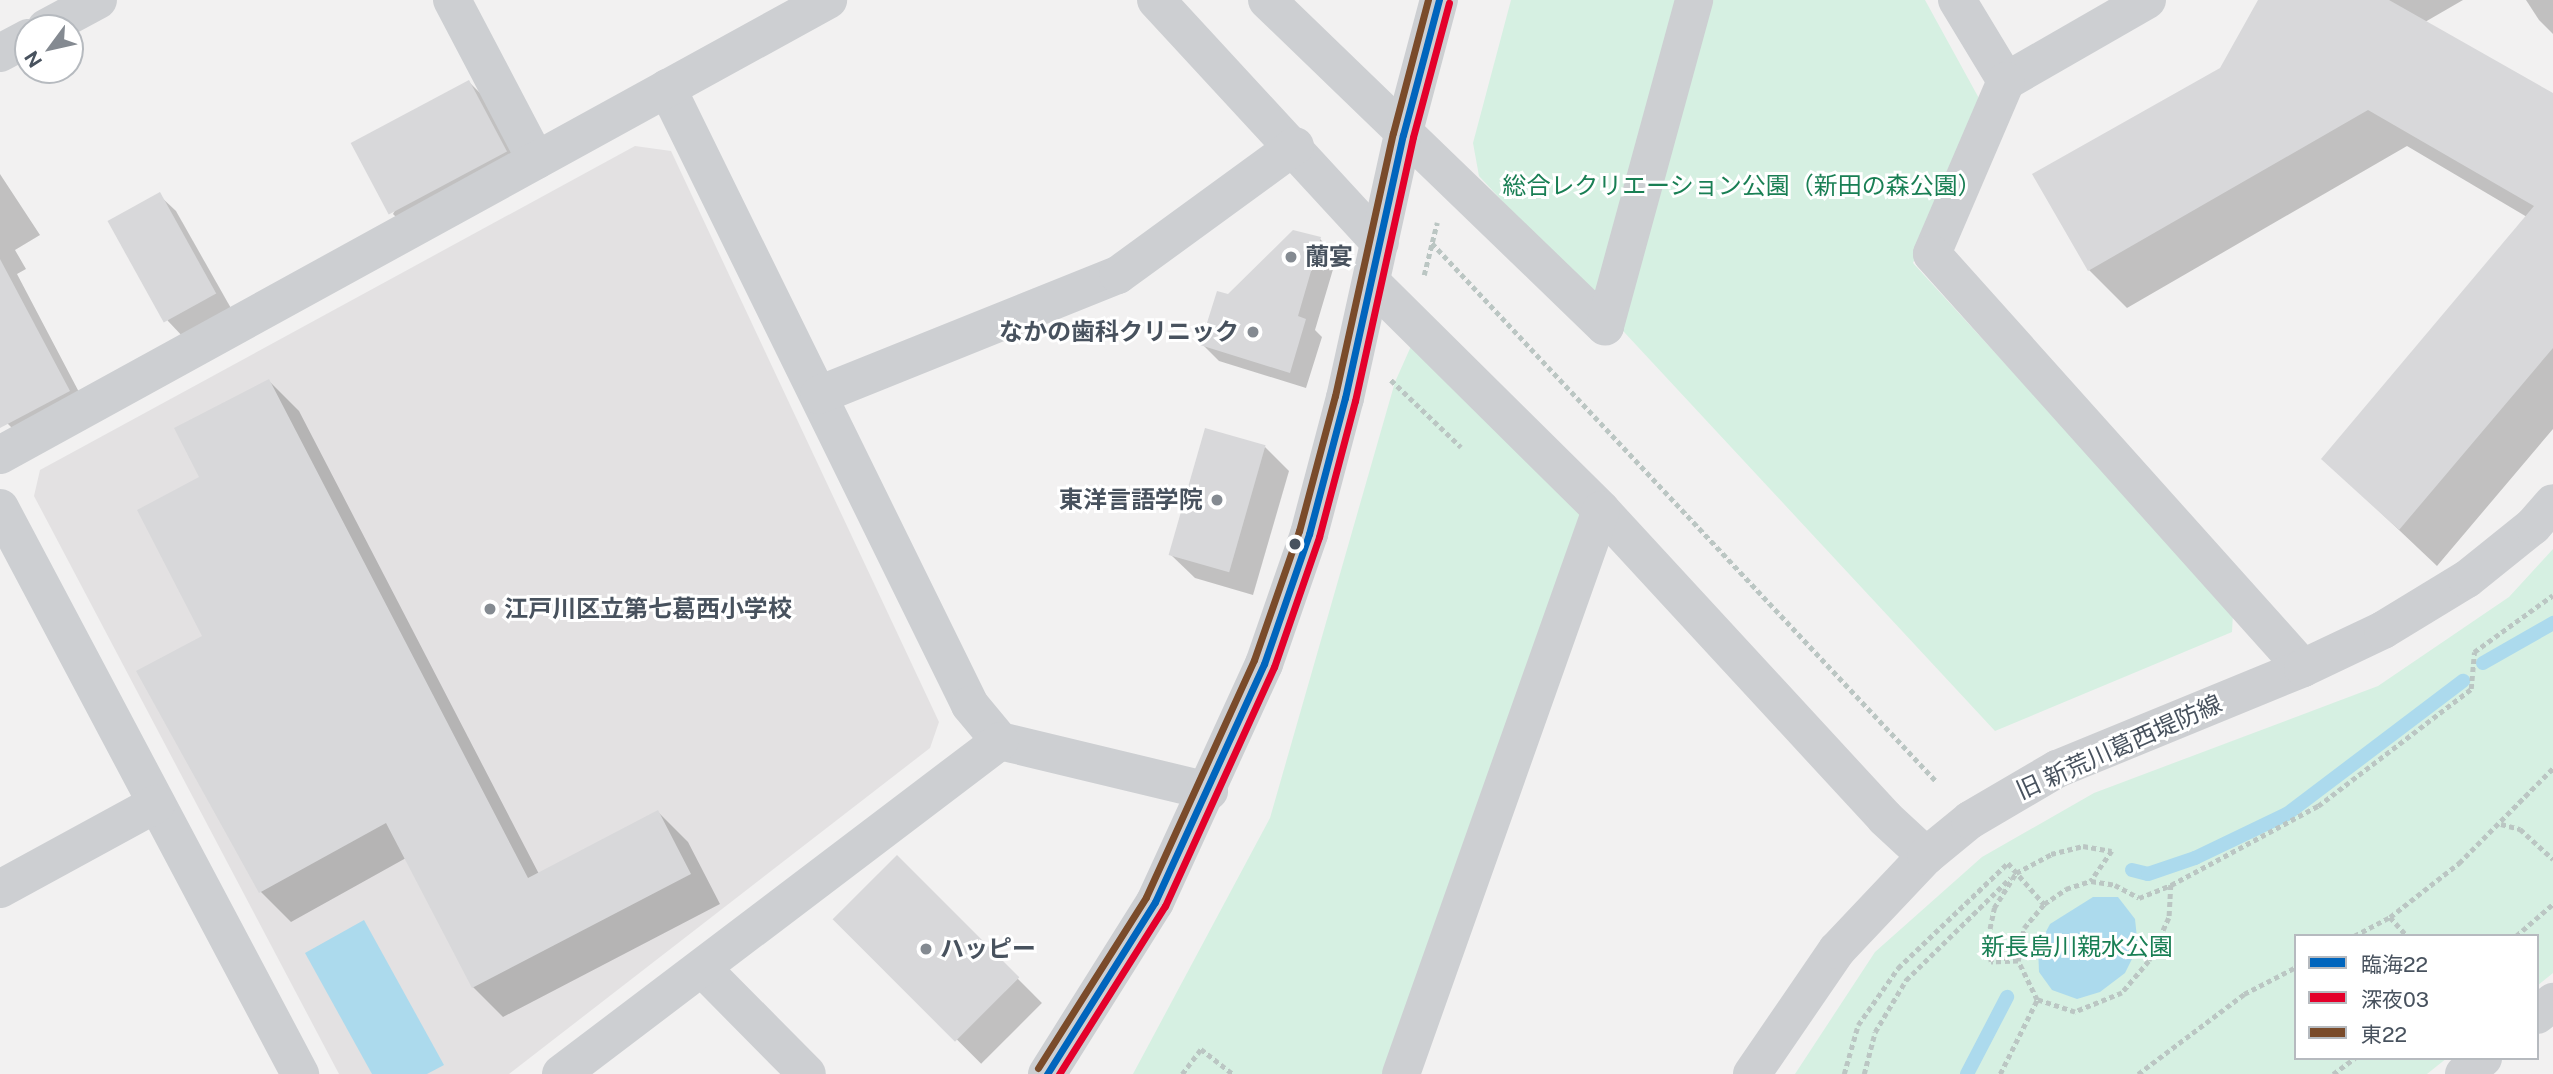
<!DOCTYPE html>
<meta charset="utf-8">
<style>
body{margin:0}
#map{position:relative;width:2553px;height:1074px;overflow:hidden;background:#f2f1f1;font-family:"Public Sans","Noto Sans JP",sans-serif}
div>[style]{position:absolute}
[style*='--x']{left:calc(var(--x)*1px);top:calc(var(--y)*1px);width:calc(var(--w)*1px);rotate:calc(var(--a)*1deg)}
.education>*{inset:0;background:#e3e1e2}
.green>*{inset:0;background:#d6f0e2}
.water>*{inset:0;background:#acdaed}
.shadow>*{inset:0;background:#0003;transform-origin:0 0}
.stream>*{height:14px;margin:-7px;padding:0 7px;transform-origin:7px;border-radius:7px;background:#acdaed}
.building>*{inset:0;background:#d8d8da;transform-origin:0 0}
.path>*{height:4.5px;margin-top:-2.25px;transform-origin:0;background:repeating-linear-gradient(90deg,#bbc6c3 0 5px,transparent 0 8.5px)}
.minor>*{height:38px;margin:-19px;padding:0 19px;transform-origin:19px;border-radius:19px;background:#cdcfd2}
.bus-1>*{height:7px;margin:-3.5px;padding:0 3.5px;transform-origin:3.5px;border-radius:3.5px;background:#0065bd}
.bus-2>*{height:7px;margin:-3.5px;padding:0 3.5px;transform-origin:3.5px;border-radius:3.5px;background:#e4002b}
.bus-3>*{height:7px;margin:-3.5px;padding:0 3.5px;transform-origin:3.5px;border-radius:3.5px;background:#7a4b2a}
.dots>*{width:19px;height:19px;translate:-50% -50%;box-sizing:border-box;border:4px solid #fff;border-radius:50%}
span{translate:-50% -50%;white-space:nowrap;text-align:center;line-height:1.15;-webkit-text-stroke:6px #fff;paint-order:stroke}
.park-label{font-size:24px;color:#197f54}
.poi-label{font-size:24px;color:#48525e;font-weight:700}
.left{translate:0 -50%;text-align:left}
.right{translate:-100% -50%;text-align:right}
.street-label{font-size:24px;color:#48525e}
.legend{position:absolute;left:2294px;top:934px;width:245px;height:126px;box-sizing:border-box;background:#fff;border:2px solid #b6babf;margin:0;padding:9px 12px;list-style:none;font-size:21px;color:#48525e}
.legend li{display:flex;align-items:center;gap:14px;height:35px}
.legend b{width:35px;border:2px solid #b6babf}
.north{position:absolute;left:14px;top:14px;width:70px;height:70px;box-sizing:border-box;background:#fff;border:2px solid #b6babf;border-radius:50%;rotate:237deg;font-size:19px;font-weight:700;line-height:28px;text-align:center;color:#48525e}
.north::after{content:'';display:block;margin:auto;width:24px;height:32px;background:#848a91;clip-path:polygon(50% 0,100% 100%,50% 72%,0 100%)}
</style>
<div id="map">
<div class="education">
<i style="clip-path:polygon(635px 146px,671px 151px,939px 722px,930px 748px,509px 1074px,339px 1074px,34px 496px,40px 470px)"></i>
</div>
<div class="green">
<i style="clip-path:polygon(1511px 0,1925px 0,1981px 102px,1913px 263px,2233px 613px,2232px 632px,1995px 731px,1479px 176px,1473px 143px)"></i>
<i style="clip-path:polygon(1412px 344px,1599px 510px,1387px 1074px,1133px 1074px,1270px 818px,1395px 382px)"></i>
<i style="clip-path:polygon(2553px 549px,2553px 973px,2537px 986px,2537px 936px,2296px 936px,2296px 1058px,2447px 1058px,2427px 1074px,1795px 1074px,1875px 952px,1982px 857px,2094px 793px,2378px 686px,2509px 597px)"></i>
</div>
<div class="water">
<i style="clip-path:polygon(2093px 897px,2118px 897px,2135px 919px,2138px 947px,2125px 973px,2100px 992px,2077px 999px,2052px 990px,2039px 972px,2038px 947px,2050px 924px)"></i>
<i style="clip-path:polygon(364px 920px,444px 1065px,427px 1074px,372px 1074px,305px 953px)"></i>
</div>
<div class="shadow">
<i style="clip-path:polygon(2260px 0,2463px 0,2425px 22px,2553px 95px,2553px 429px,2437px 566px,2324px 459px,2527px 217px,2407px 146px,2127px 308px,2089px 270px,2034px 175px,2221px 70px)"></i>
<i style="clip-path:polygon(2526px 0,2553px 0,2553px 34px,2539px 20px)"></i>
<i style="clip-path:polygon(469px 82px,493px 106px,530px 176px,417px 238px,393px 214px)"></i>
<i style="clip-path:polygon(0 174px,40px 235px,15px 250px,26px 269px,17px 274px,90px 413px,18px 434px,0 416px)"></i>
<i style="clip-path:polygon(159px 195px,176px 211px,232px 310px,184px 338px,168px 321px,110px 222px)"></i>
<i style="clip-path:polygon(1294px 232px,1320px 239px,1337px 256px,1315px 330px,1322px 337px,1306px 388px,1219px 361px,1202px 344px,1228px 296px)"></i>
<i style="clip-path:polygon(269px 381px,299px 411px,539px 874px,658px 812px,688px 842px,720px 904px,503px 1017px,473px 987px,406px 858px,291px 922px,261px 892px,139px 672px,205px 636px,201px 478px)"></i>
<i style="clip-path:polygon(1265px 447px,1289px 471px,1253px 595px,1195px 578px,1170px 554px)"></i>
<i style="left:897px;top:858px;width:205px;height:86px;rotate:45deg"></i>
</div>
<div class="stream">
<i style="--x:2483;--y:663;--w:81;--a:-29.7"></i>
<i style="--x:2132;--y:870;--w:16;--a:14"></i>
<i style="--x:2148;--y:874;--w:50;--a:-18.8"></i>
<i style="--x:2195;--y:858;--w:102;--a:-25.6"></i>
<i style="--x:2287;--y:814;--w:221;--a:-37.1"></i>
<i style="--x:1967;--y:1074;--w:87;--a:-62.5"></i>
</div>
<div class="building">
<i style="clip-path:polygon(2258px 0,2389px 0,2553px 93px,2553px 348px,2399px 530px,2321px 459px,2534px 206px,2368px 110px,2088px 271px,2032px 174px,2220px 68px)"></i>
<i style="left:469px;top:80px;width:81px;height:134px;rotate:62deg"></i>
<i style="left:160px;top:192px;width:116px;height:60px;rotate:61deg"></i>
<i style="clip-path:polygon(1293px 230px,1321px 237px,1298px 316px,1306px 319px,1290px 373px,1200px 345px,1217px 291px,1228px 294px)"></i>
<i style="clip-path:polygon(0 259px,70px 391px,0 428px)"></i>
<i style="clip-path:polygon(269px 379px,528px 878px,658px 810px,691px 874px,472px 988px,386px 823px,259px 893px,136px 671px,202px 636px,137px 510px,199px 477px,174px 428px)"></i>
<i style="left:1205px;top:428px;width:63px;height:132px;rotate:16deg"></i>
<i style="left:897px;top:855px;width:173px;height:91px;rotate:45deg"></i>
</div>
<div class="path">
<i style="--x:1432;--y:243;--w:739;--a:46.87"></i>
<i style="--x:1424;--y:275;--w:54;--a:-76"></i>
<i style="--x:1391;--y:380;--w:97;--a:43.7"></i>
<i style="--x:2501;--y:824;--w:20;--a:15"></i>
<i style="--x:2520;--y:829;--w:45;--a:42.3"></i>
<i style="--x:2091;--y:881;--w:24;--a:9"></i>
<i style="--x:2115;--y:885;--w:27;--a:28"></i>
<i style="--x:2139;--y:898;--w:35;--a:-22"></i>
<i style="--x:2171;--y:885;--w:33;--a:93"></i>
<i style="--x:2169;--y:918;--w:47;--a:114.9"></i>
<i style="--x:2149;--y:961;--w:42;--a:130.2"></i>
<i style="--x:2122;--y:993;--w:51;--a:158"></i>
<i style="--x:2075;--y:1012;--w:40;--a:-162"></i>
<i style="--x:2037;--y:1000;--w:43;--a:-116"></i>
<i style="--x:2018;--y:961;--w:34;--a:-80"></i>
<i style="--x:2024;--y:928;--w:31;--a:-50"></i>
<i style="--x:2044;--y:904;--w:27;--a:-34"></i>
<i style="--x:2066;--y:889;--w:26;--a:-18"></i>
<i style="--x:2171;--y:885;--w:167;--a:-28.3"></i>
<i style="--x:2318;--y:806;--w:193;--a:-37.4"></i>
<i style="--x:2471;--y:689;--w:37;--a:-85"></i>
<i style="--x:2474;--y:652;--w:97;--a:-35.8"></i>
<i style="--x:2390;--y:917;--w:25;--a:48"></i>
<i style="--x:2354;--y:936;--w:41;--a:-27.8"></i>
<i style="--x:2390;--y:917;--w:88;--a:-38"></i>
<i style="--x:2459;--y:863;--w:134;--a:-45.3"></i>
<i style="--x:2516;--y:936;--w:49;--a:-40.9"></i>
<i style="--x:2018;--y:961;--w:27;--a:178"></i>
<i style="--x:1991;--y:962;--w:25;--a:-97"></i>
<i style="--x:1988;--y:937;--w:30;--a:-78"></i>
<i style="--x:1994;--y:908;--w:41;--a:-57.8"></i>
<i style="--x:2016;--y:873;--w:40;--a:-28"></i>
<i style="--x:2051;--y:854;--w:33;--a:-14"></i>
<i style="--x:2083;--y:846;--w:29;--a:10"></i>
<i style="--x:2112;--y:851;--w:37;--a:125"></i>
<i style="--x:1182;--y:1074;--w:31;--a:-53"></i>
<i style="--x:1201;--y:1049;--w:41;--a:38"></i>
<i style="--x:1844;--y:1074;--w:51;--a:-74.1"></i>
<i style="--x:1858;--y:1025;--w:70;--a:-54.9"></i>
<i style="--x:1898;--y:968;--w:152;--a:-43.7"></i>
<i style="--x:2008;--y:863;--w:55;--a:48.7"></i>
<i style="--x:1864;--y:1074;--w:43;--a:-75.3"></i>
<i style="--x:1875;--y:1032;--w:61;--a:-59.2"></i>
<i style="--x:1906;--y:980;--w:146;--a:-44.4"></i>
<i style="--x:2000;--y:1074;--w:83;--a:-63.4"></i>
<i style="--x:2138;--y:1074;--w:133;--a:-37"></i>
<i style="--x:2244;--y:994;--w:59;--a:-27.4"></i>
<i style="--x:2333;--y:1074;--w:27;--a:-36"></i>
</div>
<div class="minor">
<i style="--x:452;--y:0;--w:181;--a:62.3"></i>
<i style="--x:1156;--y:0;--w:330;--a:47.3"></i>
<i style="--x:1267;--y:0;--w:470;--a:44"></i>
<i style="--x:1605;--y:326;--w:338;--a:-74.7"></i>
<i style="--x:1957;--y:0;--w:95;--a:58.8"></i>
<i style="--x:2147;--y:0;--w:163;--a:150.1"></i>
<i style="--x:2006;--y:81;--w:188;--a:113.2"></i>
<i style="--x:1932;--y:254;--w:556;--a:48.14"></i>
<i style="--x:46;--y:28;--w:59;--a:-28.3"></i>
<i style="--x:0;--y:53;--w:32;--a:-28"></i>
<i style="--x:667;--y:88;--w:687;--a:63.84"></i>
<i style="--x:970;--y:705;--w:47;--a:50.2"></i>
<i style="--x:1000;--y:741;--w:215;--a:13.5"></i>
<i style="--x:1372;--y:283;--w:322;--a:44.7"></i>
<i style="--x:1601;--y:510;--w:419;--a:47.3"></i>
<i style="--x:1885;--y:818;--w:56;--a:42.8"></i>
<i style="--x:819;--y:395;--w:322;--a:-21.9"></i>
<i style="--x:1118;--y:275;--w:219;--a:-36.1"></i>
<i style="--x:0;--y:455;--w:945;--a:-28.79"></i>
<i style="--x:0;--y:508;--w:641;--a:62.07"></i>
<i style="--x:0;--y:889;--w:178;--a:-28.6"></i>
<i style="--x:702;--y:968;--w:149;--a:45.3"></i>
<i style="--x:2537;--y:1015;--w:21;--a:-39"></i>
<i style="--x:561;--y:1074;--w:551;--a:-37.18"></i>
<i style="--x:1047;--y:1074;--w:203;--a:-57.9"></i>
<i style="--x:1155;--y:902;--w:262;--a:-65.4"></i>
<i style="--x:1264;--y:664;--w:138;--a:-70.9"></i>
<i style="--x:1309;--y:534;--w:141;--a:-75.2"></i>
<i style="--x:1345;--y:398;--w:269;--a:-77.6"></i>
<i style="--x:1403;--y:135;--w:140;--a:-75.1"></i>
<i style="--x:1401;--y:1074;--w:598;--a:-70.47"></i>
<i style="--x:1752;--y:1074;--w:150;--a:-55.6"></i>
<i style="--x:1837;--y:950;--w:129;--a:-46.6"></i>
<i style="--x:1926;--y:856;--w:57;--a:-39.3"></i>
<i style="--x:1970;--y:820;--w:101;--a:-30.4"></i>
<i style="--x:2057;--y:769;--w:266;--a:-22.3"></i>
<i style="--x:2303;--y:668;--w:89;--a:-25.4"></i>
<i style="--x:2383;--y:630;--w:98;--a:-31.3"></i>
<i style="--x:2467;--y:579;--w:85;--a:-38.8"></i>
<i style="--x:2533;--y:526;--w:30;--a:-49"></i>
<i style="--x:2464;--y:1074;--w:25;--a:-40"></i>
</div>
<div class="bus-1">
<i style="--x:1047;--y:1074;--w:203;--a:-57.9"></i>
<i style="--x:1155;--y:902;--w:262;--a:-65.4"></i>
<i style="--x:1264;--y:664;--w:138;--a:-70.9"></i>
<i style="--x:1309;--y:534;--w:141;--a:-75.2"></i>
<i style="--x:1345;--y:398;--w:269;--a:-77.6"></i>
<i style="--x:1403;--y:135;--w:140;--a:-75.1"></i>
</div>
<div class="bus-2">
<i style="--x:1059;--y:1074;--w:199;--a:-57.8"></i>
<i style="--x:1165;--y:906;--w:263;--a:-65.5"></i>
<i style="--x:1274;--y:667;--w:138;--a:-70.9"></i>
<i style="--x:1319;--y:537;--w:141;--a:-75.2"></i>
<i style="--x:1355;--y:401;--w:270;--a:-77.6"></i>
<i style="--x:1413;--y:137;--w:139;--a:-75"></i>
</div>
<div class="bus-3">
<i style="--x:1038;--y:1068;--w:202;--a:-57.7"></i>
<i style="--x:1146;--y:897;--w:260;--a:-65.5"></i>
<i style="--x:1254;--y:660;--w:137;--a:-70.8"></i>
<i style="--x:1299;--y:531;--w:140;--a:-75.1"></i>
<i style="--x:1335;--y:396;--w:269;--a:-77.6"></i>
<i style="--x:1393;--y:133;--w:138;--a:-75.3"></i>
</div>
<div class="dots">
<i style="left:1291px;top:257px;background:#848a91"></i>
<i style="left:1253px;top:332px;background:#848a91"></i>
<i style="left:1217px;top:500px;background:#848a91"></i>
<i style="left:1295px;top:544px;background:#48525e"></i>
<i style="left:490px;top:609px;background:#848a91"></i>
<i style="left:926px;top:949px;background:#848a91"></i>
</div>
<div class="park-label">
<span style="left:1742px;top:186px">総合レクリエーション公園（新田の森公園）</span>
<span style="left:2077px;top:947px">新長島川親水公園</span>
</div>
<div class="poi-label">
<span class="left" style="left:1305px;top:257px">蘭宴</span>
<span class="right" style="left:1239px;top:332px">なかの歯科クリニック</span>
<span class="right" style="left:1203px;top:500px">東洋言語学院</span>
<span class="left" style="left:504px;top:609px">江戸川区立第七葛西小学校</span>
<span class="left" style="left:940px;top:949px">ハッピー</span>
</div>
<div class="street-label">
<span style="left:2119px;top:747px;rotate:-24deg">旧 新荒川葛西堤防線</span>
</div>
<ul class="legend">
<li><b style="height:9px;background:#0065bd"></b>臨海22</li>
<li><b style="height:9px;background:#e4002b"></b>深夜03</li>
<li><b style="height:9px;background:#7a4b2a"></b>東22</li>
</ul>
<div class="north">N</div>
</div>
